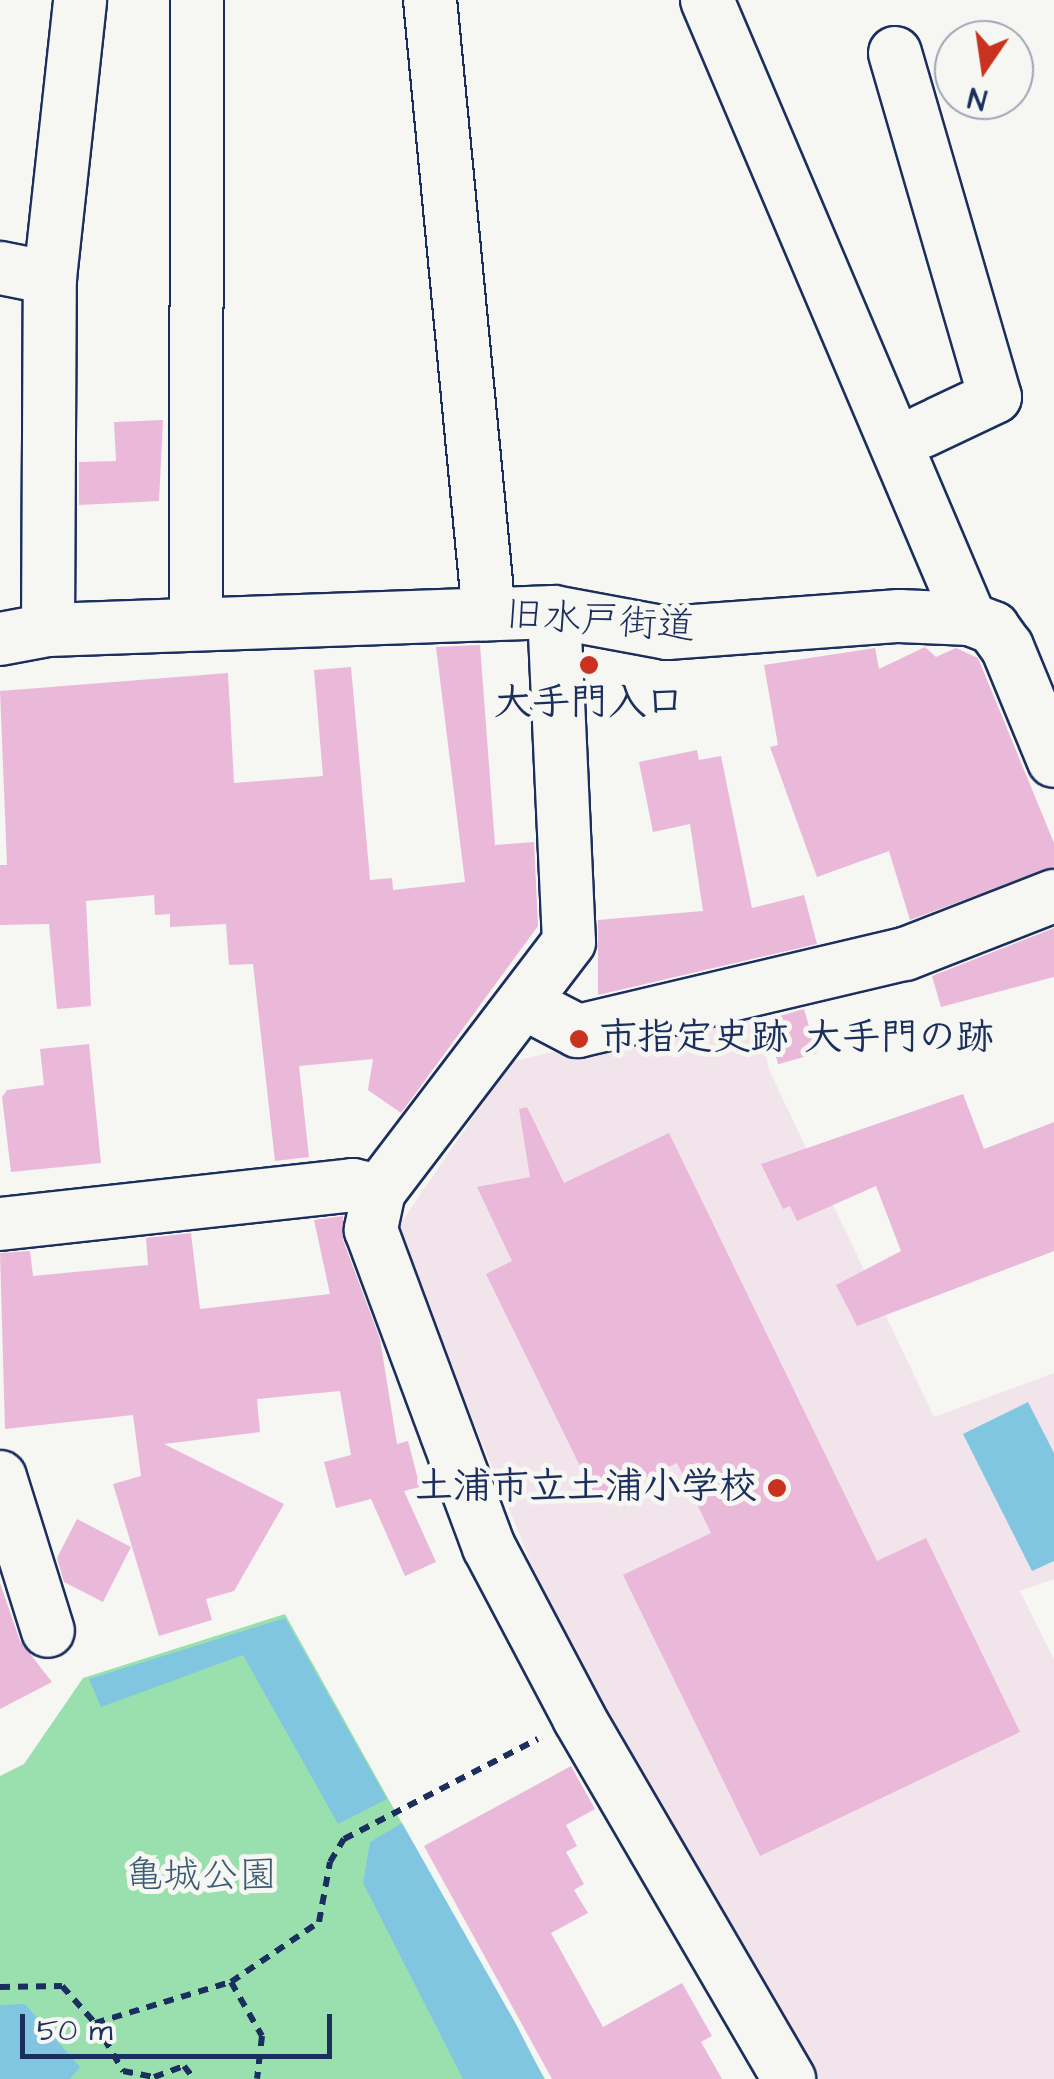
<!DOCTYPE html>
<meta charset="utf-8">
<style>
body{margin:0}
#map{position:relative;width:1054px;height:2079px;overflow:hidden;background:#f6f6f2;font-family:"Architects Daughter","Klee One",sans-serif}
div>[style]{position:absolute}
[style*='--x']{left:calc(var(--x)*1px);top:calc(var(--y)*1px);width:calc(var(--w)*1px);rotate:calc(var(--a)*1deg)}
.built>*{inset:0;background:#f2e4eb}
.green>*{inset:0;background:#9ae0ae}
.water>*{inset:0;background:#80c6e1}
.building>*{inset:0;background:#eab9da;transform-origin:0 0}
.path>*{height:6px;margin-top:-3px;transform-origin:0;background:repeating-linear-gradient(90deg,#1b2f5e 0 10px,transparent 0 18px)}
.roads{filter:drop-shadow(2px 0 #1b2f5e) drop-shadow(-2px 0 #1b2f5e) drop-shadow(0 2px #1b2f5e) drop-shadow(0 -2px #1b2f5e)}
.minor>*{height:52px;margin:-26px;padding:0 26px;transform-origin:26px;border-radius:26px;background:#f6f6f2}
.dots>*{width:28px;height:28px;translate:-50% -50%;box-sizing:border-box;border:5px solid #f6f6f2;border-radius:50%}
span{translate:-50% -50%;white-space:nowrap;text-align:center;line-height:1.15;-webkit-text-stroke:10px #f6f6f2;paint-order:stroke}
.street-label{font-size:38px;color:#1b2f5e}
.poi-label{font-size:38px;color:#1b2f5e;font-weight:700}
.left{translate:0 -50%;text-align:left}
.right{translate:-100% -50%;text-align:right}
.park-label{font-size:38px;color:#3b5b72}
.north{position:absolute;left:934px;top:20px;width:100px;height:100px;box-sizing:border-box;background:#f6f6f2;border:2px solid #9ea6b7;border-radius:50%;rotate:193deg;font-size:28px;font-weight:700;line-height:40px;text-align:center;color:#1b2f5e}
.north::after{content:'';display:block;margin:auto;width:35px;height:45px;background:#c8321e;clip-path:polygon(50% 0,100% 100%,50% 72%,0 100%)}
.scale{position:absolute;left:20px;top:2014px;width:312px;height:45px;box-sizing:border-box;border:5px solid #1b2f5e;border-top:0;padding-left:12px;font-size:30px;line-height:35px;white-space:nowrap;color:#1b2f5e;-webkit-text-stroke:8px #f6f6f2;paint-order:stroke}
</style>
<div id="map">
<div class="built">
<i style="clip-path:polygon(755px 1003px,769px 1070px,934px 1417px,1054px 1373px,1054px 1579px,1020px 1591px,1054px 1660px,1054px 2079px,814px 2079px,595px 1702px,529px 1558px,396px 1230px,511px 1062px)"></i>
</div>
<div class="green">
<i style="clip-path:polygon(285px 1614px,545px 2079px,0 2079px,0 1776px,24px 1764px,83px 1678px)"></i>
</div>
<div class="water">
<i style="clip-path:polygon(1028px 1402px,1054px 1453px,1054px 1561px,1032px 1571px,963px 1434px)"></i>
<i style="clip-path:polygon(285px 1618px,387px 1799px,338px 1824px,243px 1655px,101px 1707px,89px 1679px)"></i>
<i style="clip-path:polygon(402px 1823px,516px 2024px,544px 2079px,463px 2079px,363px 1883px,370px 1842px)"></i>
<i style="clip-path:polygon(25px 2004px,80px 2067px,70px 2079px,0 2079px,0 2005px)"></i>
</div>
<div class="building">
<i style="clip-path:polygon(163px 420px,159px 501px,79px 505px,79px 462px,116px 461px,114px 422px)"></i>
<i style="clip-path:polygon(480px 645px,495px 845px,534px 842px,538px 926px,401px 1113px,368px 1090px,373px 1059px,299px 1066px,309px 1157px,275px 1161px,253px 964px,229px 965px,226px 924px,170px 927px,170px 914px,155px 915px,154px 895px,86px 901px,91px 1006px,57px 1009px,49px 924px,0 925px,0 865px,7px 865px,0 691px,228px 673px,234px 783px,323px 776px,314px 670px,351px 667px,370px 880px,392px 878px,393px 890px,465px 882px,436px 647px)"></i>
<i style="clip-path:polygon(925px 647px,936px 657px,956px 648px,978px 658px,1054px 843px,1054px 867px,910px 920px,889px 851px,817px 877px,770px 747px,778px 745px,764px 665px,875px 648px,879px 669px)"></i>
<i style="clip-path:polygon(697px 750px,699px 760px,721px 756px,752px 908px,804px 895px,817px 944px,598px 995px,598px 920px,703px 911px,690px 824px,653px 832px,639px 762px)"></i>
<i style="clip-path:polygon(1054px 928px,1054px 977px,941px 1007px,932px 976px)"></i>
<i style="left:804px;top:1009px;width:46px;height:40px;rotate:74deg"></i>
<i style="clip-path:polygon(89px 1044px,101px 1163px,11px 1172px,2px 1097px,7px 1090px,44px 1085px,40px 1049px)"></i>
<i style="clip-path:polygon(963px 1094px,984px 1149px,1054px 1122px,1054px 1251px,857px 1326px,836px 1285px,901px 1251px,876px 1186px,797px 1221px,790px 1206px,783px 1209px,761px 1164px)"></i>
<i style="clip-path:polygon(527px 1107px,564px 1183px,669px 1133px,877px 1561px,926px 1538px,1020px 1732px,760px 1856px,623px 1575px,711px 1533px,677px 1463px,597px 1501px,486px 1274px,512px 1261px,477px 1187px,530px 1177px,519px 1109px)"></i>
<i style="clip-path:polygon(343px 1216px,343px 1240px,380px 1339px,397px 1444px,408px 1441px,420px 1487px,404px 1491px,436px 1562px,405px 1576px,371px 1499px,336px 1508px,324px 1462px,351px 1455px,340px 1391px,257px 1399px,260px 1432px,164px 1444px,284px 1504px,234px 1591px,206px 1599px,212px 1620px,159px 1636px,113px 1484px,141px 1476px,133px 1415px,5px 1429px,0 1253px,30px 1251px,33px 1276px,148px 1265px,146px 1238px,191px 1233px,200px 1309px,330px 1294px,314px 1220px)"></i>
<i style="clip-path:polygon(77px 1519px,131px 1547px,103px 1602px,64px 1582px,57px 1558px)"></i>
<i style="clip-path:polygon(0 1583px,20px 1641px,52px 1682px,0 1709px)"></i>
<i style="clip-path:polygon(571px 1766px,595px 1809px,566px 1825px,577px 1846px,566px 1852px,584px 1884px,574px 1890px,588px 1913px,551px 1933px,603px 2027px,682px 1983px,712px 2036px,701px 2042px,722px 2079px,552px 2079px,424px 1846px)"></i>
</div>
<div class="path">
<i style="--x:231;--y:1982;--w:107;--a:-34.3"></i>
<i style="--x:319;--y:1922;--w:61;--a:-79.6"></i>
<i style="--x:330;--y:1862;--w:27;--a:-59"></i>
<i style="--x:344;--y:1839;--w:218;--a:-27.3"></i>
<i style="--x:0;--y:1987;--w:62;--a:-0.9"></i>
<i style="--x:62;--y:1986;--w:50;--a:48.3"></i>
<i style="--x:95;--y:2023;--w:142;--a:-16.8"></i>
<i style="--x:231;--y:1982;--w:62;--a:60.1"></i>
<i style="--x:262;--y:2036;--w:43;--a:96.6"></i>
<i style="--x:95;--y:2023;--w:56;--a:59.7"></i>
<i style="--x:123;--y:2071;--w:32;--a:11"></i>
<i style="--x:154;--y:2077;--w:32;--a:-20"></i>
<i style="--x:184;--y:2066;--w:16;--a:52"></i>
</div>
<div class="roads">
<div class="minor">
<i style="--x:430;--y:0;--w:617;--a:84.51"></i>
<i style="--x:707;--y:0;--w:673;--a:66.98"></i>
<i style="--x:895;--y:53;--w:358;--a:73.8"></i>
<i style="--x:995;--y:397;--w:80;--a:154.7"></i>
<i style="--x:0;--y:268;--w:51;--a:11.3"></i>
<i style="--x:196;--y:603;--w:603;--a:-89.9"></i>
<i style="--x:554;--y:612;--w:330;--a:87.4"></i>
<i style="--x:569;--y:942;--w:313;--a:127.3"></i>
<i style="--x:379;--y:1191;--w:40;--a:102"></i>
<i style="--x:371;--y:1230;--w:338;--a:69.6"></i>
<i style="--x:489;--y:1547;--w:193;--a:62.2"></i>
<i style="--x:579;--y:1718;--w:418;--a:59.8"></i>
<i style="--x:48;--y:630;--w:352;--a:-89.7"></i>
<i style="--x:50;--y:278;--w:280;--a:-83.8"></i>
<i style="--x:0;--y:639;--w:49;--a:-10.6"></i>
<i style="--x:48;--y:630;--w:506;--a:-2.04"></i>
<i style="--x:554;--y:612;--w:115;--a:10.5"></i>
<i style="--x:667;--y:633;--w:233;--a:-4.2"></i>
<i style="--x:899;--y:616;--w:71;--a:2.4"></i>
<i style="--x:970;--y:619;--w:25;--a:21"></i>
<i style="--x:993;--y:628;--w:24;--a:54"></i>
<i style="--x:1007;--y:647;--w:123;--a:67.6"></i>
<i style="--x:524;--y:1003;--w:61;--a:27.4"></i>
<i style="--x:578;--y:1031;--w:336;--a:-13.3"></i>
<i style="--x:905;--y:954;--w:160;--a:-21.3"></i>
<i style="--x:0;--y:1224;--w:355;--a:-6.3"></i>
<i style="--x:353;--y:1185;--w:27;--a:13"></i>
<i style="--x:0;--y:1477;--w:161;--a:72.7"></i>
</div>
</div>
<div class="dots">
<i style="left:589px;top:665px;background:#c8321e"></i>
<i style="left:579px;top:1039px;background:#c8321e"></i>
<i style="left:777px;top:1488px;background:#c8321e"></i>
</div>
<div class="street-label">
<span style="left:600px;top:622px;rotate:4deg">旧水戸街道</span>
</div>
<div class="poi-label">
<span style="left:589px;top:704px">大手門入口</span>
<span class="left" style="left:599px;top:1039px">市指定史跡 大手門の跡</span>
<span class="right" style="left:757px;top:1488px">土浦市立土浦小学校</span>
</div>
<div class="park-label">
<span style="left:201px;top:1877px">亀城公園</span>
</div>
<div class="north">N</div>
<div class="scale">50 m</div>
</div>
